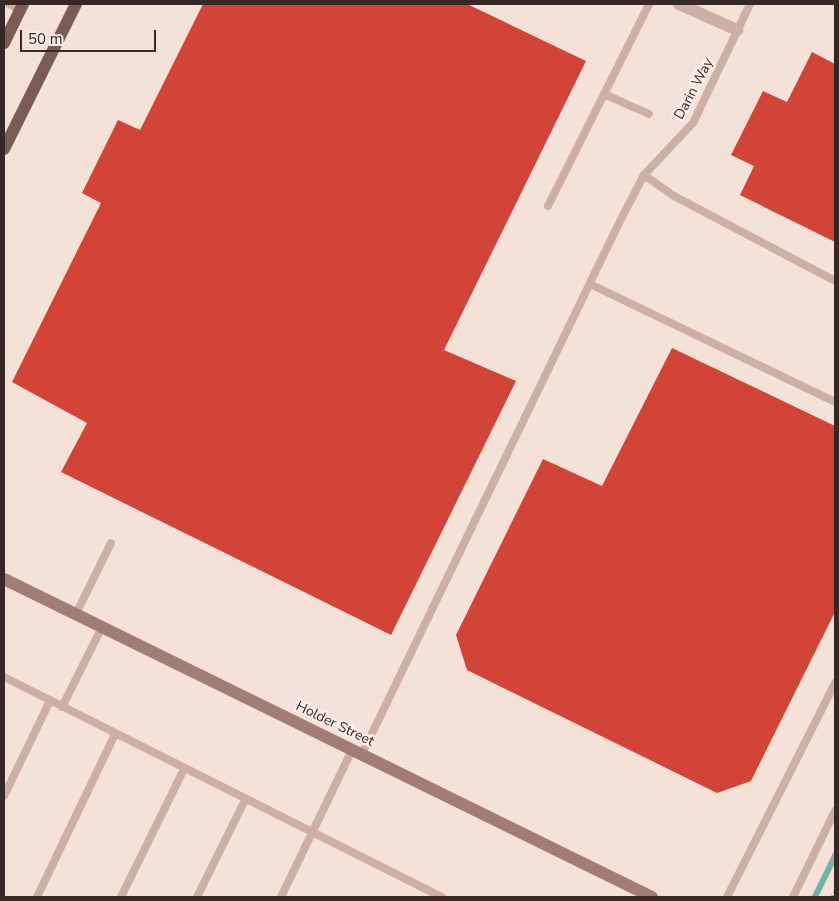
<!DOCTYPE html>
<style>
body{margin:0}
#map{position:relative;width:839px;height:901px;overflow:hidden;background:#f4e2d8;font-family:"Nunito Sans",sans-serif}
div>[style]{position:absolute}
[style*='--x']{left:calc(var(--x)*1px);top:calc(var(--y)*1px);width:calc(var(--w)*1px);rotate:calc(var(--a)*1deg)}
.stream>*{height:5.5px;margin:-2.75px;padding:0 2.75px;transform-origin:2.75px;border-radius:2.75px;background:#74b3ab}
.building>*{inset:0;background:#d24338}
.path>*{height:3px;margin-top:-1.5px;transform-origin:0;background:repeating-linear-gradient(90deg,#b9988d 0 2.5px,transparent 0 5px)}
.lane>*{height:8px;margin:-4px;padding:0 4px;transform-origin:4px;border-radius:4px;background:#cdafa3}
.street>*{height:12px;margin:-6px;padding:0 6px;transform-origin:6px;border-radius:6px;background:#cdafa3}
.secondary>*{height:12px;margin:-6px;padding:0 6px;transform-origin:6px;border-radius:6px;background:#a17d74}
.primary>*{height:12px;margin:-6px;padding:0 6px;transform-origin:6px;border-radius:6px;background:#7b5b55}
span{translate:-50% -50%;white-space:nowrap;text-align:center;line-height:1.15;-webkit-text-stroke:5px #fbede5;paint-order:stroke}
.street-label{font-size:14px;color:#372826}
.frame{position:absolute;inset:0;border:5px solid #372826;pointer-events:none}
.scale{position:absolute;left:20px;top:30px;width:136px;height:22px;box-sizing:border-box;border:2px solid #372826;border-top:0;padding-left:6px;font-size:15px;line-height:18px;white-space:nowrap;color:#372826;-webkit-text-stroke:4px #fbede5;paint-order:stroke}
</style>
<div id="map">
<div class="stream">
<i style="--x:815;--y:897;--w:46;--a:-64"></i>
</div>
<div class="building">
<i style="clip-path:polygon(203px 4px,467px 4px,586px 61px,444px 350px,516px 381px,391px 635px,61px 472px,87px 423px,12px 382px,101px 203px,82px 193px,118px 120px,140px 130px)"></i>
<i style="clip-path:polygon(812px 52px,835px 64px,835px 242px,740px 195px,754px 166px,731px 155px,763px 91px,787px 102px)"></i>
<i style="clip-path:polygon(672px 348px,835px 426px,835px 612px,751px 781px,717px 793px,467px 670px,456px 635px,543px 459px,602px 486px)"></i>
</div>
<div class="path">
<i style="--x:832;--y:897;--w:7;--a:-63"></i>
</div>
<div class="lane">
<i style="--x:9;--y:4;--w:13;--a:29"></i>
<i style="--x:604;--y:94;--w:49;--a:24"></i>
<i style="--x:644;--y:175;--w:37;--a:35"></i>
<i style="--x:674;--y:196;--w:182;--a:27.8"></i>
<i style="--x:548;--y:206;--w:226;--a:-63.4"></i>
<i style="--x:590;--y:284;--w:272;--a:25.7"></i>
<i style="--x:76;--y:614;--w:79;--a:-63.8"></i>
<i style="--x:4;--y:677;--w:490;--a:26.7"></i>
<i style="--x:62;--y:707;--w:89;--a:-63.4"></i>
<i style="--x:362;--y:754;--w:590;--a:-64.17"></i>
<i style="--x:619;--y:223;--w:54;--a:-62.5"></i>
<i style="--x:644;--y:175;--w:71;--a:-46.7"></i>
<i style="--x:693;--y:123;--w:132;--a:-64.4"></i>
<i style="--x:4;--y:796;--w:106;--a:-64.2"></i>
<i style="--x:37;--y:897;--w:181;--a:-64.4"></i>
<i style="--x:121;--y:897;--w:143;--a:-63.8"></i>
<i style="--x:197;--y:897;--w:108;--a:-63.7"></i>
<i style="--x:281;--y:897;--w:163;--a:-64.2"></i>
<i style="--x:727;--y:897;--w:240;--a:-63.2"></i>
<i style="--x:793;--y:897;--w:96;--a:-64"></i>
</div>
<div class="street">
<i style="--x:679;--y:4;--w:64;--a:24.1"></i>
</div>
<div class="secondary">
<i style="--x:4;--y:579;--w:722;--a:26.14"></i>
</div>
<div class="primary">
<i style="--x:4;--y:43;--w:43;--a:-64"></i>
<i style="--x:4;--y:149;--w:162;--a:-63.6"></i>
</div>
<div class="street-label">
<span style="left:694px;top:89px;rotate:-62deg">Darin Way</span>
<span style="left:335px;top:724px;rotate:26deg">Holder Street</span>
</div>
<div class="frame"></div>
<div class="scale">50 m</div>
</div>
